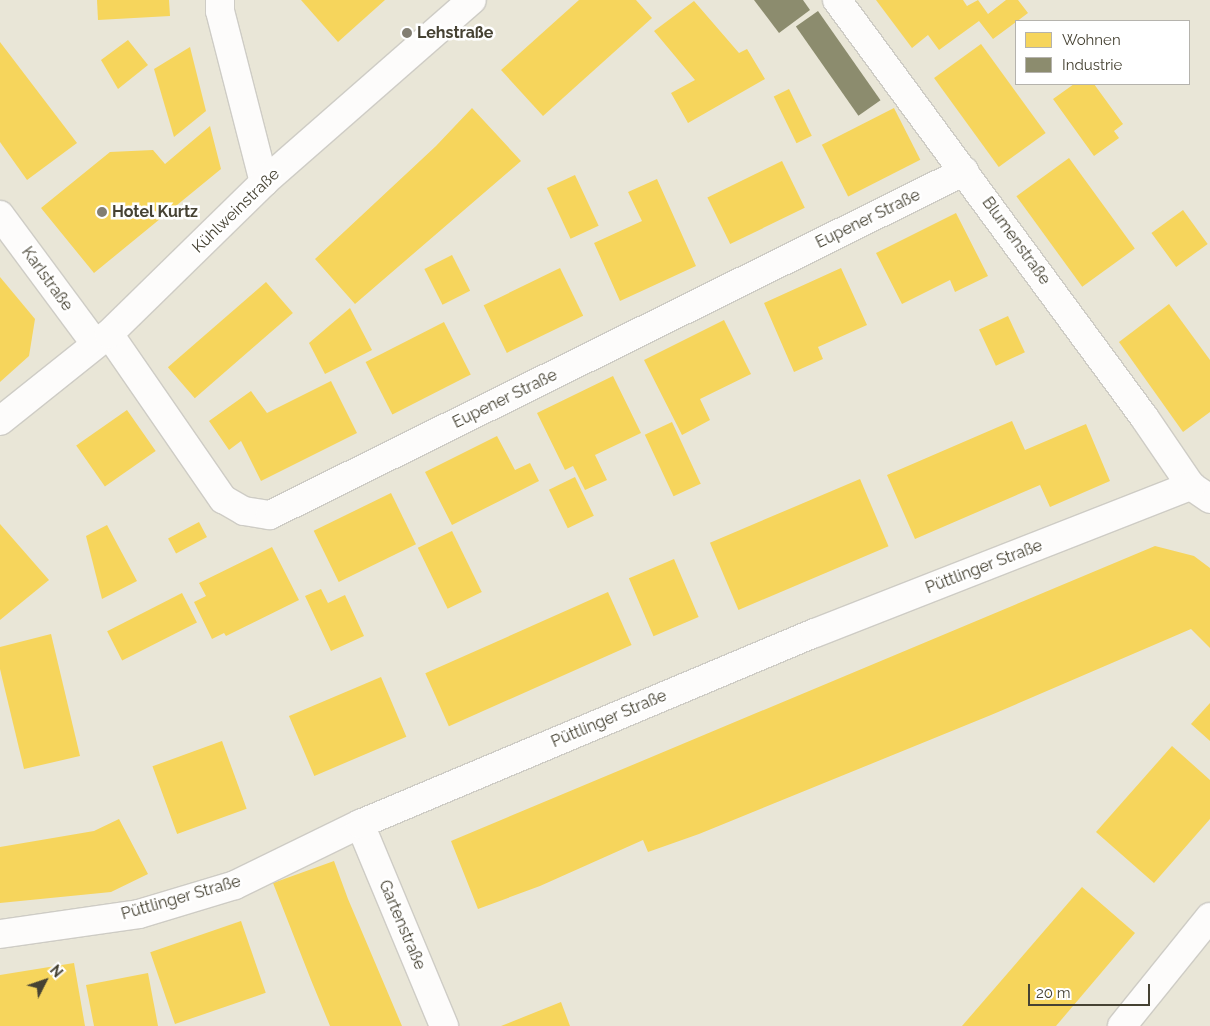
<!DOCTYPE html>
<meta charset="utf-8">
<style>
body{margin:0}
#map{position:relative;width:1210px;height:1026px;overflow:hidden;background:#f0eee7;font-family:Raleway,sans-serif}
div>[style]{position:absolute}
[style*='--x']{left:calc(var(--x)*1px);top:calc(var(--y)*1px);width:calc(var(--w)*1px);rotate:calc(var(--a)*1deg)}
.residential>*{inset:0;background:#e9e6d7}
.homes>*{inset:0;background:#f6d55c;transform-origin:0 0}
.industry>*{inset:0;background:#8c8c6e;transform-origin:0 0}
.roads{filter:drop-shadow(1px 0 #ceccc5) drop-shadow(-1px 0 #ceccc5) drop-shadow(0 1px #ceccc5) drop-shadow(0 -1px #ceccc5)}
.minor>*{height:28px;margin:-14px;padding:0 14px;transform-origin:14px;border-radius:14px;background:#fdfcfb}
.dots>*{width:14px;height:14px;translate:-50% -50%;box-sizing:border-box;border:2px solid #fff;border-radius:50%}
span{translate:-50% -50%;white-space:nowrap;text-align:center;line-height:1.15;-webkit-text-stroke:5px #fff;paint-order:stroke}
.poi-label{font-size:16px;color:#464233;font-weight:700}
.left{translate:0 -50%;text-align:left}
.street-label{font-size:16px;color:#464233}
.legend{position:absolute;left:1015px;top:20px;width:175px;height:65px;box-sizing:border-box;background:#fff;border:1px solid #b5b3ad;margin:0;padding:6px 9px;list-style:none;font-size:15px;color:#464233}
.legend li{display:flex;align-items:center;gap:10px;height:25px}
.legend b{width:25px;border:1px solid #b5b3ad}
.north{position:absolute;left:20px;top:956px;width:50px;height:50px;-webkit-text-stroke:4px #fff;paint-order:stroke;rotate:49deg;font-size:14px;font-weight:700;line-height:20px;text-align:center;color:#464233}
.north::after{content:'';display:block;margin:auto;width:18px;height:22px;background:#464233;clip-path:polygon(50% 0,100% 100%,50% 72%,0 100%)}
.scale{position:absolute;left:1028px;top:984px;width:122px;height:22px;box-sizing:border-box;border:2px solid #464233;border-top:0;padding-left:6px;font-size:15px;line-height:18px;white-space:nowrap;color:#464233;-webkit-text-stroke:4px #fff;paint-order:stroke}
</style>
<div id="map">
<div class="residential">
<i style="clip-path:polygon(evenodd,0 0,1210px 0,1210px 1026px,0 1026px,0 0,1016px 21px,1189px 21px,1189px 84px,1016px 84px,1016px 21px)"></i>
</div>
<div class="homes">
<i style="clip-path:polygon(97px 0,169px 0,170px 16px,98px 20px)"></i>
<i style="clip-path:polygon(301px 0,385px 0,338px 42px)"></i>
<i style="clip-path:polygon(579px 0,636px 0,652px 18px,543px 116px,501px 70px)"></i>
<i style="clip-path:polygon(876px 0,963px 0,967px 6px,978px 0,988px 14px,1006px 0,1018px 0,1028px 13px,993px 39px,979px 21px,939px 50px,928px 35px,912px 48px)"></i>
<i style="clip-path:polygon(694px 1px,739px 53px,747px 49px,765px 79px,688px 123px,671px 93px,695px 80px,654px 31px)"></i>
<i style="clip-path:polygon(128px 40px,148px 65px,118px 89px,101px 60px)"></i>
<i style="clip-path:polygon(0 42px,77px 143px,27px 180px,0 142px)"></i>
<i style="left:981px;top:44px;width:110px;height:58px;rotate:54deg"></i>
<i style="clip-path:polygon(190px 47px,206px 111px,174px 137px,154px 69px)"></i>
<i style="clip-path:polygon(1074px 84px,1094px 84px,1123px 124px,1114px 131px,1119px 138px,1094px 156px,1053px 99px)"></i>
<i style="left:789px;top:89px;width:52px;height:17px;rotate:64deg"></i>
<i style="clip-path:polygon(472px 108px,521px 161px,355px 304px,315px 259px,436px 146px)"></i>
<i style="left:894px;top:108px;width:58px;height:81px;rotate:63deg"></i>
<i style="clip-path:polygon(210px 126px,221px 169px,94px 273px,41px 208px,110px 152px,153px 150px,165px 164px)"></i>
<i style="left:1069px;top:158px;width:112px;height:65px;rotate:54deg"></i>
<i style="left:782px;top:161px;width:52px;height:83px;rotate:64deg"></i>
<i style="left:575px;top:175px;width:56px;height:31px;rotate:65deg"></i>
<i style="clip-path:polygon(657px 179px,696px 266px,620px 301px,594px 243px,642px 221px,628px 192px)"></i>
<i style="left:1183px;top:210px;width:42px;height:39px;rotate:54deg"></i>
<i style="clip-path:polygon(956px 213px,988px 276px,955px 292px,950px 280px,902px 304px,876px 253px)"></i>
<i style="left:452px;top:255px;width:40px;height:31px;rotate:63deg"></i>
<i style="left:560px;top:268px;width:53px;height:85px;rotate:64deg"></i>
<i style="clip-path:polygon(841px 268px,867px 325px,818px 347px,823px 359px,794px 372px,764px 303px)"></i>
<i style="clip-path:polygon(0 277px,35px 319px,29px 356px,0 382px)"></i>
<i style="left:266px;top:282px;width:41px;height:130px;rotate:49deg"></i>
<i style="clip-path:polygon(1169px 304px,1210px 360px,1210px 412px,1183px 432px,1119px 342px)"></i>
<i style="clip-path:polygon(350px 308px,372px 350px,325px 374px,309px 343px)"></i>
<i style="left:1008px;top:316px;width:40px;height:32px;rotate:65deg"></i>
<i style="clip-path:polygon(724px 320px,751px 374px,700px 399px,710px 420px,682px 435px,644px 360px)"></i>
<i style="left:444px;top:322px;width:59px;height:88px;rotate:63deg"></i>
<i style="clip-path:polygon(613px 376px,641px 433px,595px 455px,607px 480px,585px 490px,573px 466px,565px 470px,537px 413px)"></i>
<i style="clip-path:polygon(331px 381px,357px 433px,261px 481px,241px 441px,229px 450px,209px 421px,251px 391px,267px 413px)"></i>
<i style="left:127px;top:410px;width:50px;height:62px;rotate:55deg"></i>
<i style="clip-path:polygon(1012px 421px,1025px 450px,1086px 424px,1110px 481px,1050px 507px,1040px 485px,915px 539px,887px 475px)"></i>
<i style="left:672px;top:422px;width:68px;height:30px;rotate:65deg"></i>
<i style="clip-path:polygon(497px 436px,515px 470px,530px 463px,539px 481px,452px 525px,425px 472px)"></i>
<i style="left:575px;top:477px;width:43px;height:29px;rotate:64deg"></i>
<i style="left:860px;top:479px;width:73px;height:163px;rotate:67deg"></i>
<i style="left:391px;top:493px;width:57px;height:86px;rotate:64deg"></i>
<i style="left:199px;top:522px;width:17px;height:35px;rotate:62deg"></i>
<i style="clip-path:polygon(0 524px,49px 580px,0 620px)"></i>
<i style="clip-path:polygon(107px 525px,137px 581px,102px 599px,86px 536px)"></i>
<i style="left:452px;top:531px;width:68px;height:38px;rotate:64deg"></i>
<i style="clip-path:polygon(1155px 546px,1194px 556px,1210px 568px,1210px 648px,1191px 629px,991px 715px,699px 834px,648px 852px,643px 840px,540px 886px,478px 909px,451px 841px)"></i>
<i style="clip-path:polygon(272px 547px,299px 600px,226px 636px,224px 633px,212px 639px,194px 602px,206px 596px,199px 583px)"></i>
<i style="left:674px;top:559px;width:63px;height:49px;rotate:67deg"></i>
<i style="clip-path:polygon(321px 589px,328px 603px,345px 595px,364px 636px,331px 651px,305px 596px)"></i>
<i style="left:608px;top:592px;width:58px;height:200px;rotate:66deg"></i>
<i style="left:182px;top:593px;width:33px;height:84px;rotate:63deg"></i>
<i style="clip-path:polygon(51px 634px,80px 756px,24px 769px,0 669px,0 647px)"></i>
<i style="left:381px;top:677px;width:65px;height:100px;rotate:67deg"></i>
<i style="clip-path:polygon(1210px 703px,1210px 741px,1191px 724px)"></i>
<i style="left:222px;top:741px;width:72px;height:74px;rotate:70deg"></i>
<i style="clip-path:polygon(1172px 746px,1210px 780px,1210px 819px,1154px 883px,1096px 832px)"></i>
<i style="clip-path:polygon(119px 819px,148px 874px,111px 892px,0 903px,0 847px,94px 831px)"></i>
<i style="clip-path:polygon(334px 861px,348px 899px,402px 1026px,330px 1026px,311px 980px,273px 883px)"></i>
<i style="clip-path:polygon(1082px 887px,1135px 933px,1056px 1026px,962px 1026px)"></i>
<i style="left:241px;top:921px;width:76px;height:96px;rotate:71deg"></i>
<i style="clip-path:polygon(74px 963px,85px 1026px,0 1026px,0 975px)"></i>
<i style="clip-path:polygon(148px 973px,158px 1026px,94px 1026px,86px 985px)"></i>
<i style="clip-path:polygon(561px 1002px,570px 1026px,501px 1026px)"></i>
</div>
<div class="industry">
<i style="clip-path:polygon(754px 0,803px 0,810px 10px,779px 33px)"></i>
<i style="left:818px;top:11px;width:109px;height:27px;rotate:55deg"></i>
</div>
<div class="roads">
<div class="minor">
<i style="--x:220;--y:0;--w:11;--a:90"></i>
<i style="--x:220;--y:11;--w:177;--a:75.6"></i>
<i style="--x:837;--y:0;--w:518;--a:53.64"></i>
<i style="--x:1144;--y:417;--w:83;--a:55.7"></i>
<i style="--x:1191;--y:486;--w:23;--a:34"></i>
<i style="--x:0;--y:215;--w:158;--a:53.5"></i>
<i style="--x:109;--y:334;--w:201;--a:55.4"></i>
<i style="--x:223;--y:499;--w:24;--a:30"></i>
<i style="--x:244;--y:511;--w:26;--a:9"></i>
<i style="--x:270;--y:515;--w:775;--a:-26.33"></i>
<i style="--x:0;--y:421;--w:139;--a:-38.6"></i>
<i style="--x:109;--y:334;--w:217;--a:-44.4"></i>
<i style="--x:264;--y:182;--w:276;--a:-41.2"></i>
<i style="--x:360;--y:824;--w:219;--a:67.4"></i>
<i style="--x:0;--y:934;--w:140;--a:-8.2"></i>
<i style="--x:139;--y:914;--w:100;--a:-16.8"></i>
<i style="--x:235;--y:885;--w:139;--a:-26"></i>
<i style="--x:360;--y:824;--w:493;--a:-22.8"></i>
<i style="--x:815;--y:633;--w:404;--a:-21.4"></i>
<i style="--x:1122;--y:1026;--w:140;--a:-51.1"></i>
</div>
</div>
<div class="dots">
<i style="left:407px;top:33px;background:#827e72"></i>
<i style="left:102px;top:212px;background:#827e72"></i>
</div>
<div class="poi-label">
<span class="left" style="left:417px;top:33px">Lehstraße</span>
<span class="left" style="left:112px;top:212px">Hotel Kurtz</span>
</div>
<div class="street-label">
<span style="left:236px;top:211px;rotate:-44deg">Kühlweinstraße</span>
<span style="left:868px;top:219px;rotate:-26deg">Eupener Straße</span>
<span style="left:1016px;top:241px;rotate:54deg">Blumenstraße</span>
<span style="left:47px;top:279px;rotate:54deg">Karlstraße</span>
<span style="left:505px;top:399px;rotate:-26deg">Eupener Straße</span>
<span style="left:984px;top:567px;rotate:-21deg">Püttlinger Straße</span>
<span style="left:609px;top:719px;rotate:-23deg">Püttlinger Straße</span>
<span style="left:181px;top:898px;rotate:-16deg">Püttlinger Straße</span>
<span style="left:402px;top:925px;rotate:67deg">Gartenstraße</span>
</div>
<ul class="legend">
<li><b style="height:14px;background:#f6d55c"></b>Wohnen</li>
<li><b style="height:14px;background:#8c8c6e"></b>Industrie</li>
</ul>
<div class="north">N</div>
<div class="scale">20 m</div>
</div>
